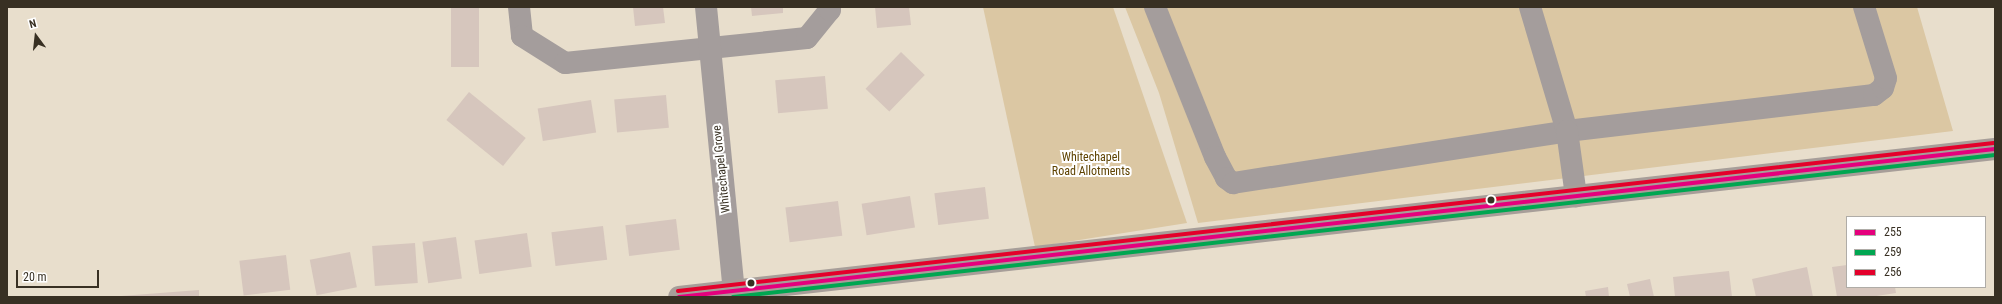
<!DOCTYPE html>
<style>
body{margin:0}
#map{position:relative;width:2002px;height:304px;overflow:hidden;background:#e8decc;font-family:"Roboto Condensed",sans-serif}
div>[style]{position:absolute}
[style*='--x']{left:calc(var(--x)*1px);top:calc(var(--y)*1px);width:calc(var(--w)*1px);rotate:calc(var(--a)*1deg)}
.green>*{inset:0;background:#dbc7a3}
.building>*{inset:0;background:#d6c6bd;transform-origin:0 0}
.minor>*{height:22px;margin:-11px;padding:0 11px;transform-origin:11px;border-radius:11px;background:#a49d9c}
.major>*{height:22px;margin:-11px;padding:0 11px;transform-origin:11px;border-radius:11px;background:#a79e99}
.bus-1>*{height:4px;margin:-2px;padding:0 2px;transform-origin:2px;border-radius:2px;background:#e5007d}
.bus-2>*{height:4px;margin:-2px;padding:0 2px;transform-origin:2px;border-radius:2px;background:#00a651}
.bus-3>*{height:4px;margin:-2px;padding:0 2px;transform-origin:2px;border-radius:2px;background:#e4002b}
.dots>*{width:11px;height:11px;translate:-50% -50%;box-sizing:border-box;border:2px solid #fff;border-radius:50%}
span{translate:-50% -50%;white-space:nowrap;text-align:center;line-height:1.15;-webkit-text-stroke:4px #fff;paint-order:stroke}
.park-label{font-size:12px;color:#5e4200}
.street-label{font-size:12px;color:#383023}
.frame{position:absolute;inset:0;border:8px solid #383023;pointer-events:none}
.legend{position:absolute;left:1846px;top:216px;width:140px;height:72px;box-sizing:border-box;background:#fff;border:1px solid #afaca7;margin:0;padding:5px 7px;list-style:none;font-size:12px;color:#383023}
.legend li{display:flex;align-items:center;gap:8px;height:20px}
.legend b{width:20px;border:1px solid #afaca7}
.north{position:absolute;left:16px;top:16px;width:40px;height:40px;-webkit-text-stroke:3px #fff;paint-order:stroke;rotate:345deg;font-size:11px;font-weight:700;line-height:16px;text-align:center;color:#383023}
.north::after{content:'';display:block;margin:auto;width:14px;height:18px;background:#383023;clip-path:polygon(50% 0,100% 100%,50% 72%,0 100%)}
.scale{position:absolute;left:16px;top:270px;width:83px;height:18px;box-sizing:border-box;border:2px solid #383023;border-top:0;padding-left:5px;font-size:12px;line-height:14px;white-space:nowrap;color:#383023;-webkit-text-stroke:3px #fff;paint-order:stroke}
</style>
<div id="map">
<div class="green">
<i style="clip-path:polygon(983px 7px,1113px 7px,1187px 223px,1035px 247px)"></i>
<i style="clip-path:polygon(1125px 7px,1917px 7px,1953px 131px,1198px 223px,1159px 93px)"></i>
</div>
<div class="building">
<i style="left:451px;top:7px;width:28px;height:60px"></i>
<i style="clip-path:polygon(633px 7px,663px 7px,665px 23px,635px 26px)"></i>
<i style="clip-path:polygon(751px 7px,783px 7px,783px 13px,752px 16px)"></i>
<i style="clip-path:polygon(875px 7px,909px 7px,911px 25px,877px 28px)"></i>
<i style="left:901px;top:52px;width:33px;height:51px;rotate:44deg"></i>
<i style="left:825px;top:76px;width:33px;height:50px;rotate:85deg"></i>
<i style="left:469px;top:92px;width:73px;height:36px;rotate:39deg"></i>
<i style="left:666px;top:95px;width:33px;height:52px;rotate:85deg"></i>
<i style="left:591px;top:100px;width:33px;height:54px;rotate:81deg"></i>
<i style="left:985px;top:187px;width:32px;height:51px;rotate:83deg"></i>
<i style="left:910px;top:196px;width:32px;height:49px;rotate:81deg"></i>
<i style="left:838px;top:201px;width:35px;height:53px;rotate:83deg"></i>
<i style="left:676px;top:219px;width:31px;height:51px;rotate:83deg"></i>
<i style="left:603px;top:226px;width:34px;height:52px;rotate:83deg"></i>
<i style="left:527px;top:233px;width:34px;height:53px;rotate:82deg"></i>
<i style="left:456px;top:237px;width:42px;height:34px;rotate:82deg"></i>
<i style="left:415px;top:243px;width:40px;height:43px;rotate:86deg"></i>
<i style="left:350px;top:252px;width:36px;height:41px;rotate:79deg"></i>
<i style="left:286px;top:255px;width:35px;height:47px;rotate:83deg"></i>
<i style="clip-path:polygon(1847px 265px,1847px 287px,1895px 287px,1896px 293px,1870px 297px,1837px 297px,1832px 267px)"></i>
<i style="clip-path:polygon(1807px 267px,1813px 297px,1756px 297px,1752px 279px)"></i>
<i style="clip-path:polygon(1729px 271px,1732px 297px,1675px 297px,1673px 277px)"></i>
<i style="clip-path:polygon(1650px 279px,1654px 297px,1630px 297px,1627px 284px)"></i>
<i style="clip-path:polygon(1608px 287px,1609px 297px,1586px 297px,1585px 291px)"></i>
<i style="clip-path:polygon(199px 290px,199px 297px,121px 297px,121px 296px)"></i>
</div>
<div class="minor">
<i style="--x:519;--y:7;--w:29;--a:84"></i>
<i style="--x:522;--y:36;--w:51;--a:32.1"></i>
<i style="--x:565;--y:63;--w:243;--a:-5.9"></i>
<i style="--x:807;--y:38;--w:36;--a:-51"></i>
<i style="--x:830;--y:10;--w:3;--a:-90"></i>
<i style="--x:706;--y:7;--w:285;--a:84.4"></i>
<i style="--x:1155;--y:7;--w:162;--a:68.2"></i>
<i style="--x:1215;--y:157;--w:24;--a:62"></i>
<i style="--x:1226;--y:178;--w:9;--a:36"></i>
<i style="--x:1233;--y:183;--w:338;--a:-8.8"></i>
<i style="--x:1567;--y:131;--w:309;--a:-6.7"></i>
<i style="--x:1874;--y:95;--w:11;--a:-38"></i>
<i style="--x:1883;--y:88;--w:10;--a:-73"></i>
<i style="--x:1886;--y:78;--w:74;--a:-107.2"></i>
<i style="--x:1530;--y:7;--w:129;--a:73.4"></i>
<i style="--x:1567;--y:131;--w:66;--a:82.1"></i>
</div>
<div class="major">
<i style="--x:679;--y:297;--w:1324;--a:-6.42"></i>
</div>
<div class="bus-1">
<i style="--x:679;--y:297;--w:1324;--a:-6.42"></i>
</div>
<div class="bus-2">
<i style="--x:733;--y:297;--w:1270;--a:-6.42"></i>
</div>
<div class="bus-3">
<i style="--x:678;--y:291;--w:1324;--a:-6.42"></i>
</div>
<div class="dots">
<i style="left:1491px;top:200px;background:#383023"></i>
<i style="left:751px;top:283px;background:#383023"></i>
</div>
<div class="park-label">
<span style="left:1091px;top:165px">Whitechapel<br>Road Allotments</span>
</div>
<div class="street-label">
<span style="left:722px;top:169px;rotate:-96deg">Whitechapel Grove</span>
</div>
<div class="frame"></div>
<ul class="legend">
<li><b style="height:5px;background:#e5007d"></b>255</li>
<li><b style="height:5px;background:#00a651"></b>259</li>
<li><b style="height:5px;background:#e4002b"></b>256</li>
</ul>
<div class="north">N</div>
<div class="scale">20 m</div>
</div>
